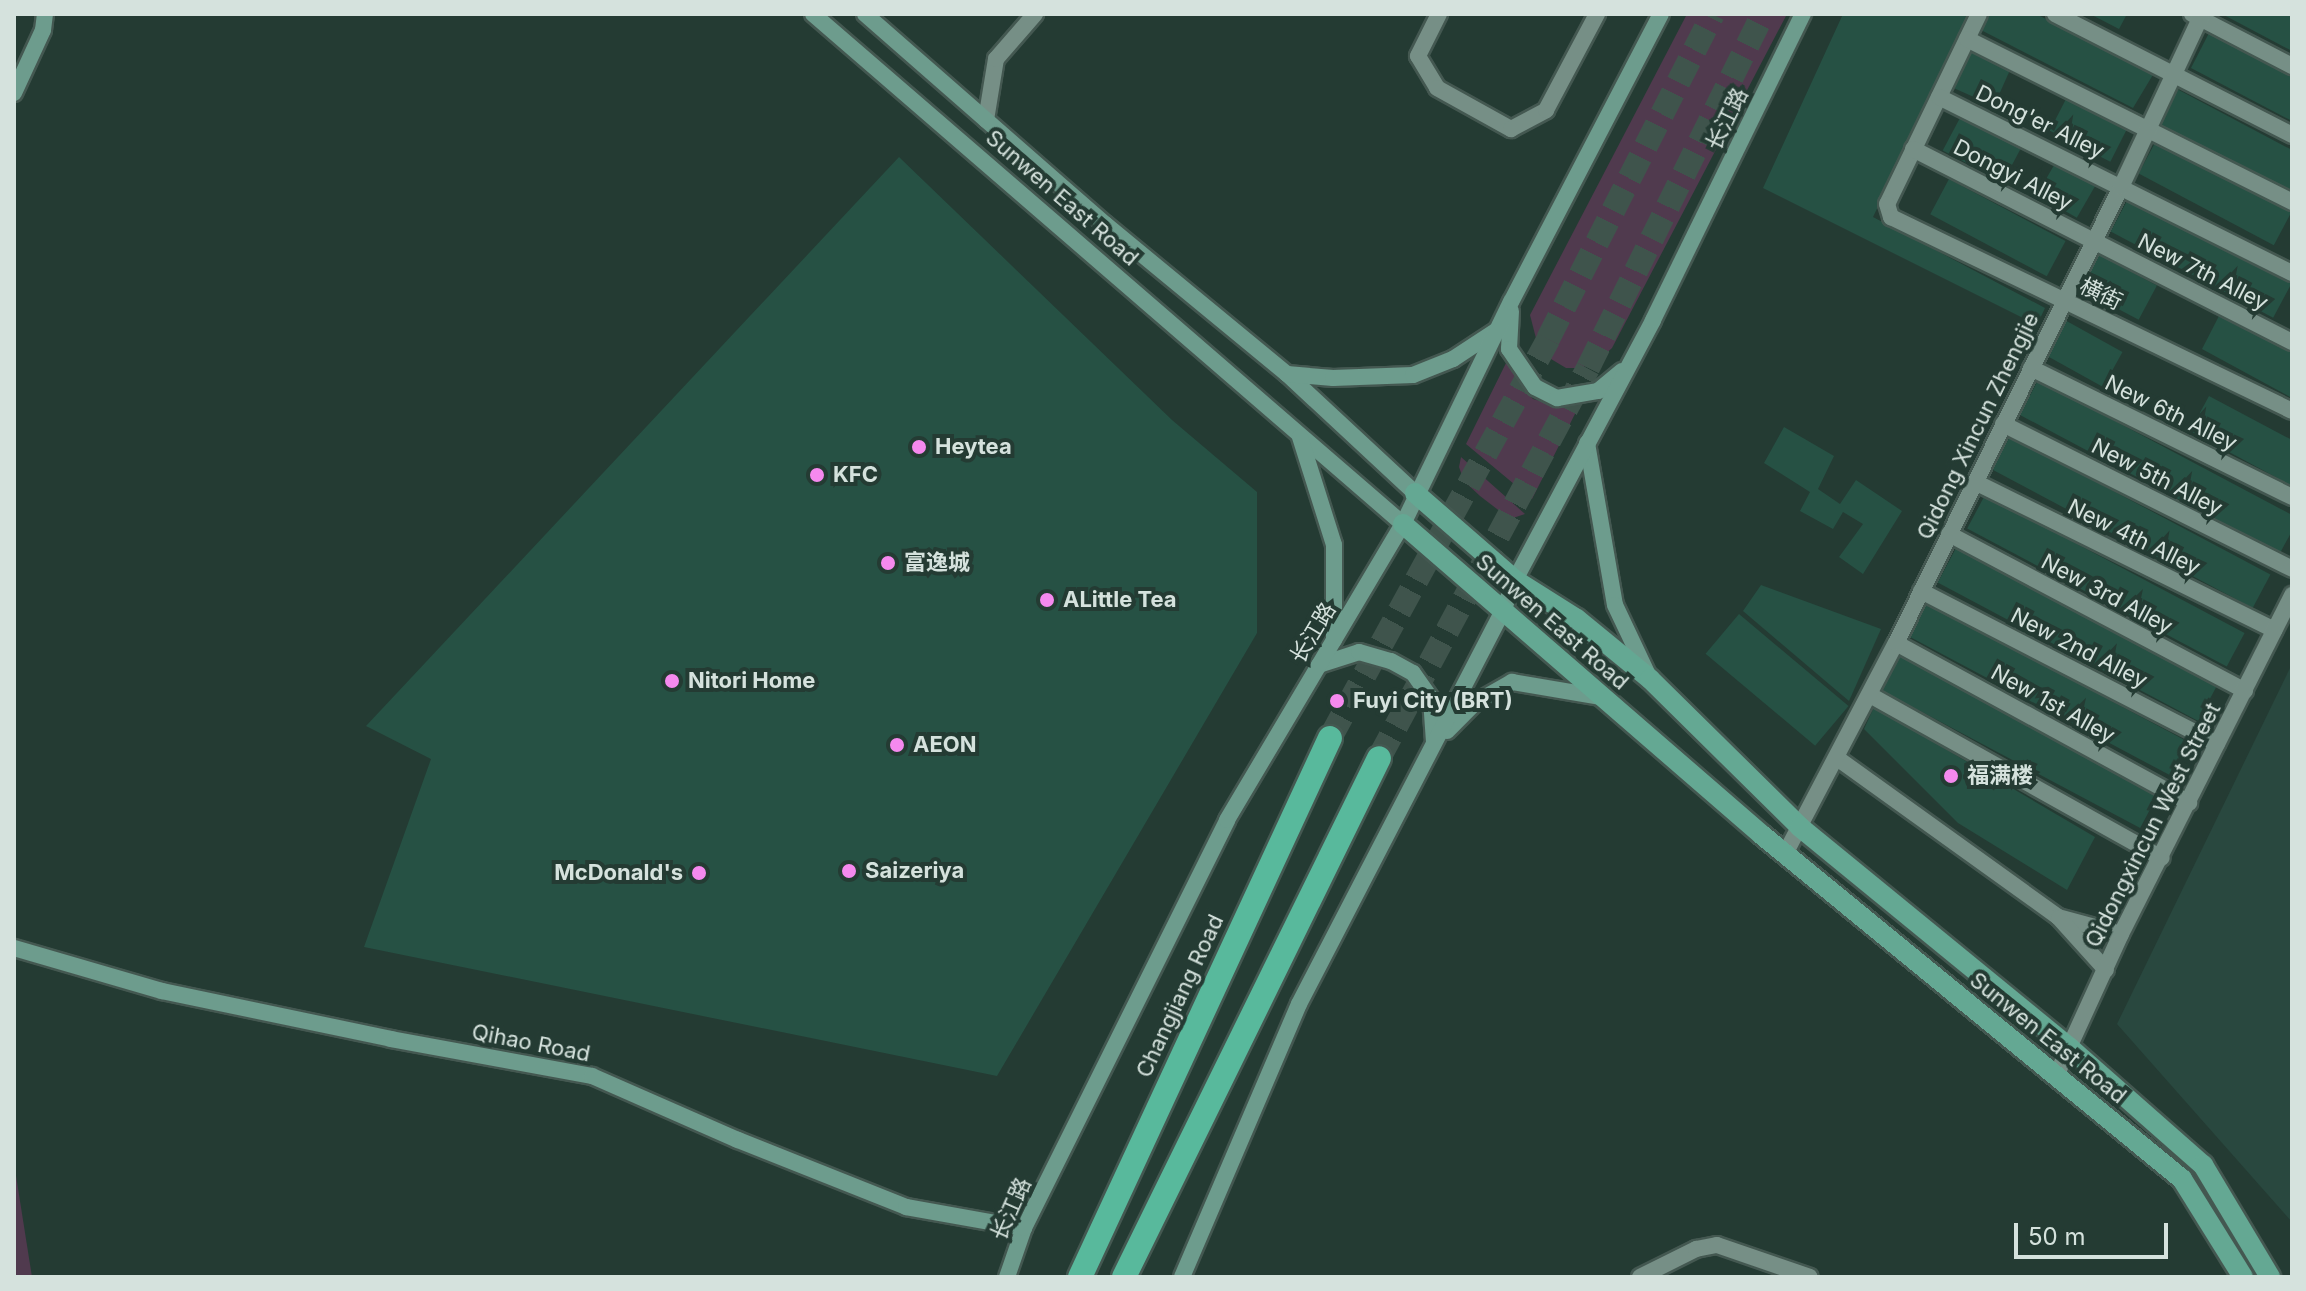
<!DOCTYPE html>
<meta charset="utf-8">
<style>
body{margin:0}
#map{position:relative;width:2306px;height:1291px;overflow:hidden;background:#243b33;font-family:Inter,"Noto Sans SC",sans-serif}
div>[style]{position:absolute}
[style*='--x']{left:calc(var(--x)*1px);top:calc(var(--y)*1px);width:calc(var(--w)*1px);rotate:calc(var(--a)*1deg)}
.built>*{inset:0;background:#29483f}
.green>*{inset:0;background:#503a4e}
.building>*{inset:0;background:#265144;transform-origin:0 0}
.highway-tunnel>*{height:24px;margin-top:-12px;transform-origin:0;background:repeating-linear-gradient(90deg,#3f544c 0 24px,transparent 0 36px)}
.roads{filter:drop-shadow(2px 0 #445851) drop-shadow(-2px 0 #445851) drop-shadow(0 2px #445851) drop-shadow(0 -2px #445851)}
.street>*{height:16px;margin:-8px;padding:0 8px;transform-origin:8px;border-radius:8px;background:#768f86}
.secondary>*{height:16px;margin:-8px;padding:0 8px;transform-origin:8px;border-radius:8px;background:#6d9c8d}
.primary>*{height:20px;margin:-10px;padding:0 10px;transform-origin:10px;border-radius:10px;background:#64a893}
.highway>*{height:24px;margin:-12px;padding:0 12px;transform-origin:12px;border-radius:12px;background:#58b99c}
.dots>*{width:22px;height:22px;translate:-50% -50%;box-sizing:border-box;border:4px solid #243b33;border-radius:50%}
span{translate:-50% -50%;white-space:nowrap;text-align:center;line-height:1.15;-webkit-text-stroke:8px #243b33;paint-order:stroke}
.street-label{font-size:22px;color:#d5e2dd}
.poi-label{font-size:22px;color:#d5e2dd;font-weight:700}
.left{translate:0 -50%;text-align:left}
.right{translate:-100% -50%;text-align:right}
.frame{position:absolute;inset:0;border:16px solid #d5e2dd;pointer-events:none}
.scale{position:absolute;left:2014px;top:1223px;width:154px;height:36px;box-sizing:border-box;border:4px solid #d5e2dd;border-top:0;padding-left:10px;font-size:24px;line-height:28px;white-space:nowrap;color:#d5e2dd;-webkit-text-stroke:6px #243b33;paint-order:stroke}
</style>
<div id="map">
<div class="built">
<i style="clip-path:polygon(2292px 664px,2292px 1222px,2117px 1024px)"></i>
</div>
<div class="green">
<i style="clip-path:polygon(1687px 14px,1787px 14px,1612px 348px,1599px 360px,1581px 368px,1566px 368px,1546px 356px,1538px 346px,1530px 315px)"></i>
<i style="clip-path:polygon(1508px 359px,1519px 383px,1533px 399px,1557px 406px,1580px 404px,1532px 499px,1466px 444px)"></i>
<i style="clip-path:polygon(1461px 457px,1525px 514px,1510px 519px,1480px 496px,1464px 481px,1459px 467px)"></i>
<i style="clip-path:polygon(14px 1163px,32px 1277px,14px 1277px)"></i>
</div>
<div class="building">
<i style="clip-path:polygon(1843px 14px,1971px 14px,1873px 217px,2045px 308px,2037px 325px,1763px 188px)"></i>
<i style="clip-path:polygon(1989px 14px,2036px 14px,2154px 73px,2133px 108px,1981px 30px)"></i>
<i style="clip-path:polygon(2090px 14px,2127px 14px,2119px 29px)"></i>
<i style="clip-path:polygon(2222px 14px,2292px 14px,2292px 51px)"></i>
<i style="clip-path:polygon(2209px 33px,2292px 76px,2292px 121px,2191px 68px)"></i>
<i style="left:1969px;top:49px;width:46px;height:42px;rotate:24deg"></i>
<i style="clip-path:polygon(2177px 89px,2292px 150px,2292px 194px,2159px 124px)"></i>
<i style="left:2067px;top:97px;width:68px;height:38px;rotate:27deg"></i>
<i style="left:1961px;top:116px;width:68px;height:39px;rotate:28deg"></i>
<i style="left:2157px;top:139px;width:153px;height:39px;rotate:28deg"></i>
<i style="clip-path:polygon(899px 157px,1172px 420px,1257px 492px,1257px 633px,997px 1076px,364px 947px,431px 759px,366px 726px)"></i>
<i style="left:2057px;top:160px;width:46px;height:40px;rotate:30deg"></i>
<i style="left:1949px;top:179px;width:132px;height:40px;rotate:28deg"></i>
<i style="left:2129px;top:197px;width:184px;height:39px;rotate:28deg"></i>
<i style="left:2096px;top:253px;width:69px;height:39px;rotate:28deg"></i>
<i style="clip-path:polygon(2220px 314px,2292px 352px,2292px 398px,2202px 349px)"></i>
<i style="left:2063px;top:319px;width:68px;height:40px;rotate:29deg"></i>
<i style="clip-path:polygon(2038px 380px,2292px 515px,2292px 531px,2280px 553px,2020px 415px)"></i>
<i style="clip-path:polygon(2209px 396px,2292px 440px,2292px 486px,2190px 431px)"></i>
<i style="clip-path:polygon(1784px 427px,1834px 456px,1818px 489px,1840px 504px,1856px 480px,1902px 511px,1863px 574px,1839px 557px,1863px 524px,1843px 512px,1833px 529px,1800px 511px,1810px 492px,1764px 463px)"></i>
<i style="left:2010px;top:436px;width:295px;height:38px;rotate:28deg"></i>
<i style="left:1985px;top:495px;width:294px;height:38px;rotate:28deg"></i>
<i style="left:1956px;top:548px;width:295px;height:39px;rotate:28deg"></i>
<i style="clip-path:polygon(1761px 585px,1881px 629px,1849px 701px,1743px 611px)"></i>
<i style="left:1927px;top:603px;width:295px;height:38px;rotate:28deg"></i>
<i style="left:1739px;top:614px;width:143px;height:52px;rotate:40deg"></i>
<i style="left:1898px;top:655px;width:295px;height:39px;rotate:28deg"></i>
<i style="clip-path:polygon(1874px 707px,2095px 837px,2067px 890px,1958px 823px,1864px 729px)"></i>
</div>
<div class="highway-tunnel">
<i style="--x:1330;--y:738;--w:455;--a:-61.3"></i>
<i style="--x:1548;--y:339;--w:364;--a:-63.1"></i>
<i style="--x:1379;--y:758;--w:442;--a:-61.8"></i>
<i style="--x:1588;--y:368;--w:395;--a:-63.7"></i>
</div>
<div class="roads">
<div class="street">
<i style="--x:1439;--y:14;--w:47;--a:116.6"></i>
<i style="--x:1418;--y:56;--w:37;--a:59"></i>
<i style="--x:1437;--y:88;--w:85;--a:29"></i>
<i style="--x:1511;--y:129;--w:40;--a:-28"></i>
<i style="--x:1546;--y:110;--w:109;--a:-62"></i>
<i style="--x:1979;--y:14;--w:211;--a:115.8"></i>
<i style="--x:1887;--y:204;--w:14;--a:73"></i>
<i style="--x:1891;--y:217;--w:445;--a:25.8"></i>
<i style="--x:2055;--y:14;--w:266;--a:27"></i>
<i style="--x:2192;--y:14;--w:113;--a:27.5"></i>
<i style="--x:1967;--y:39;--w:364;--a:26.6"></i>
<i style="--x:1939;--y:97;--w:394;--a:26.5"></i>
<i style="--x:986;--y:120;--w:62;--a:-80.7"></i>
<i style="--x:996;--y:59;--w:60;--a:-49.1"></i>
<i style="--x:1913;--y:149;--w:425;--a:27"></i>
<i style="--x:2031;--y:368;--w:291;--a:26.3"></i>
<i style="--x:2003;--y:424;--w:323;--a:26.6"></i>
<i style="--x:1975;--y:482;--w:334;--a:26.3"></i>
<i style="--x:1949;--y:534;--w:335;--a:27.9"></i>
<i style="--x:1921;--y:591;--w:333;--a:27.3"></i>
<i style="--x:1896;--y:643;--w:334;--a:28.6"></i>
<i style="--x:1870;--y:695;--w:334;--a:29.2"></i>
<i style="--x:1837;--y:758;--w:272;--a:35.7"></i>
<i style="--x:2058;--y:917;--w:65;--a:15.1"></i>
<i style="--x:1785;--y:854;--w:238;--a:-62.3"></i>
<i style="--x:1896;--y:643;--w:508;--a:-63.74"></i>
<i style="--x:2121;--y:187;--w:191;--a:-64.9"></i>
<i style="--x:2059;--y:918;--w:70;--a:47.9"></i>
<i style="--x:2056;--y:1076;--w:156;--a:-65.4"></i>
<i style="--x:2121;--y:934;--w:380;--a:-63.2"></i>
<i style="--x:1640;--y:1277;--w:63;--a:-26.6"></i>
<i style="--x:1696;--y:1249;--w:21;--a:-11"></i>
<i style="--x:1717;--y:1245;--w:98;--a:19"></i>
</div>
<div class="secondary">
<i style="--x:813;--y:14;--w:780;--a:40.84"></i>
<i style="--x:865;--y:14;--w:319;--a:41.2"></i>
<i style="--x:1105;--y:224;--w:236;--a:39.5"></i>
<i style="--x:1287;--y:374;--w:175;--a:42.9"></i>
<i style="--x:14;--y:93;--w:69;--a:-65.3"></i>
<i style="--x:43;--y:30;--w:16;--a:-83"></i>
<i style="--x:1511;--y:311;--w:38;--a:93"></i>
<i style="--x:1509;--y:349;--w:46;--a:55.6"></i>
<i style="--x:1535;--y:387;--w:25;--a:27"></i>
<i style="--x:1557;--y:398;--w:42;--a:-9.7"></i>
<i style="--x:1598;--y:391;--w:31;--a:-40"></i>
<i style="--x:1287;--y:374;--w:46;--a:5"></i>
<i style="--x:1333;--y:378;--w:80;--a:-2.1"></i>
<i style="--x:1413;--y:375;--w:43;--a:-21.8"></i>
<i style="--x:1453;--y:359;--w:53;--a:-33.4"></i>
<i style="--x:1300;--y:437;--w:113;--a:72.5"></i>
<i style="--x:1334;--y:545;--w:95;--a:90"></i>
<i style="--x:1587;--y:443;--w:164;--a:80.2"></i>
<i style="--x:1615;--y:605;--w:80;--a:64.7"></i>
<i style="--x:1319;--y:665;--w:42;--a:-18"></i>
<i style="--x:1359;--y:652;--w:33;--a:16"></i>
<i style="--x:1391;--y:661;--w:25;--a:29"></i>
<i style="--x:1413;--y:673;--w:32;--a:55"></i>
<i style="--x:1431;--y:699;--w:43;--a:86"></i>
<i style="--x:1447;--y:731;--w:40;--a:-45"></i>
<i style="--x:1475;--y:703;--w:43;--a:-29.6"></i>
<i style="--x:1512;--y:682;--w:90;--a:9.6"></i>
<i style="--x:14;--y:948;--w:154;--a:16.2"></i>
<i style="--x:162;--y:991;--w:234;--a:11.8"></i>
<i style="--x:391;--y:1039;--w:204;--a:10.4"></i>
<i style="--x:592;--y:1076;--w:159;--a:23.7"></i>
<i style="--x:738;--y:1140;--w:181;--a:21.7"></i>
<i style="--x:906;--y:1207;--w:120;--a:10.1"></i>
<i style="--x:1007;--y:1277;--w:52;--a:-70.9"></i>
<i style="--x:1024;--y:1228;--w:456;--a:-63.5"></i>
<i style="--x:1227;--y:820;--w:344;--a:-59.3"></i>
<i style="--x:1403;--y:524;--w:247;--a:-64.1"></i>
<i style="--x:1511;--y:302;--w:325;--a:-62.5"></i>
<i style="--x:1182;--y:1277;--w:297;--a:-66.8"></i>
<i style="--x:1299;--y:1004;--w:443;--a:-62.6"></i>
<i style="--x:1503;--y:611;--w:33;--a:-69"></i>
<i style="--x:1515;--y:580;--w:294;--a:-62"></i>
<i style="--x:1653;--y:320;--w:341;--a:-63.9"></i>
</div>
<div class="primary">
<i style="--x:1415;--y:493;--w:133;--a:41"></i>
<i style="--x:1515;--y:580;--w:73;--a:32.2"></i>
<i style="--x:1577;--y:619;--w:94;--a:39.4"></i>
<i style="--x:1650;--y:679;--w:211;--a:44.6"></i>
<i style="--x:1800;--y:827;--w:348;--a:39.3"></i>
<i style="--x:2069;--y:1047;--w:179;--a:41.4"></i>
<i style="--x:2203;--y:1165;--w:131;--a:59.1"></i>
<i style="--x:1403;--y:524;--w:475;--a:40.9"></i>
<i style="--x:1762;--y:835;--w:543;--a:39.32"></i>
<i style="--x:2182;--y:1179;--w:115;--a:58.1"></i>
</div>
<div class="highway">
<i style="--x:1080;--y:1277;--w:594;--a:-65.12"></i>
<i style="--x:1124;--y:1277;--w:578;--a:-63.83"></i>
</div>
</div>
<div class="dots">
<i style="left:919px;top:447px;background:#f589ee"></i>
<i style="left:817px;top:475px;background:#f589ee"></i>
<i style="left:888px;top:563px;background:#f589ee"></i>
<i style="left:1047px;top:600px;background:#f589ee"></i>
<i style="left:672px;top:681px;background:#f589ee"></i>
<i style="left:1337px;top:701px;background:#f589ee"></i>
<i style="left:897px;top:745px;background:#f589ee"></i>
<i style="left:1951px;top:776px;background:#f589ee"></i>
<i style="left:849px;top:871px;background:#f589ee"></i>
<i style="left:699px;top:873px;background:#f589ee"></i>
</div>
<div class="street-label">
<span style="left:1727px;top:119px;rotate:-64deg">长江路</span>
<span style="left:2040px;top:122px;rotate:26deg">Dong'er Alley</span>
<span style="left:2013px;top:175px;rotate:27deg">Dongyi Alley</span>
<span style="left:1062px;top:198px;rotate:41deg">Sunwen East Road</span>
<span style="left:2203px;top:272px;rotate:27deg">New 7th Alley</span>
<span style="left:2101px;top:294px;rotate:26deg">横街</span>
<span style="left:2171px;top:413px;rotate:26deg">New 6th Alley</span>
<span style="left:1978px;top:426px;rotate:-64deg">Qidong Xincun Zhengjie</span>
<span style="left:2157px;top:477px;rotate:27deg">New 5th Alley</span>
<span style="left:2134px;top:537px;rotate:26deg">New 4th Alley</span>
<span style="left:2107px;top:594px;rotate:28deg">New 3rd Alley</span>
<span style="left:1552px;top:622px;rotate:41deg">Sunwen East Road</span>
<span style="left:1313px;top:633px;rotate:-59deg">长江路</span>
<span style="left:2079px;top:648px;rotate:27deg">New 2nd Alley</span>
<span style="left:2053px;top:704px;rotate:29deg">New 1st Alley</span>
<span style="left:2153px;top:825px;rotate:-63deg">Qidongxincun West Street</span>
<span style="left:1180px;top:996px;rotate:-65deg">Changjiang Road</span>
<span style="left:2048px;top:1038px;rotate:39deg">Sunwen East Road</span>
<span style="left:531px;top:1043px;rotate:11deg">Qihao Road</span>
<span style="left:1011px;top:1209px;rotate:-66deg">长江路</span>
</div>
<div class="poi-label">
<span class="left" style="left:935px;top:447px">Heytea</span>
<span class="left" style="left:833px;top:475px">KFC</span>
<span class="left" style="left:904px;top:563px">富逸城</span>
<span class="left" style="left:1063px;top:600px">ALittle Tea</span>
<span class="left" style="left:688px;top:681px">Nitori Home</span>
<span class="left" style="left:1353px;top:701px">Fuyi City (BRT)</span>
<span class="left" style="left:913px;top:745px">AEON</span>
<span class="left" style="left:1967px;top:776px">福满楼</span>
<span class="left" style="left:865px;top:871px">Saizeriya</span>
<span class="right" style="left:683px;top:873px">McDonald's</span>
</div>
<div class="frame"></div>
<div class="scale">50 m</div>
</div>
